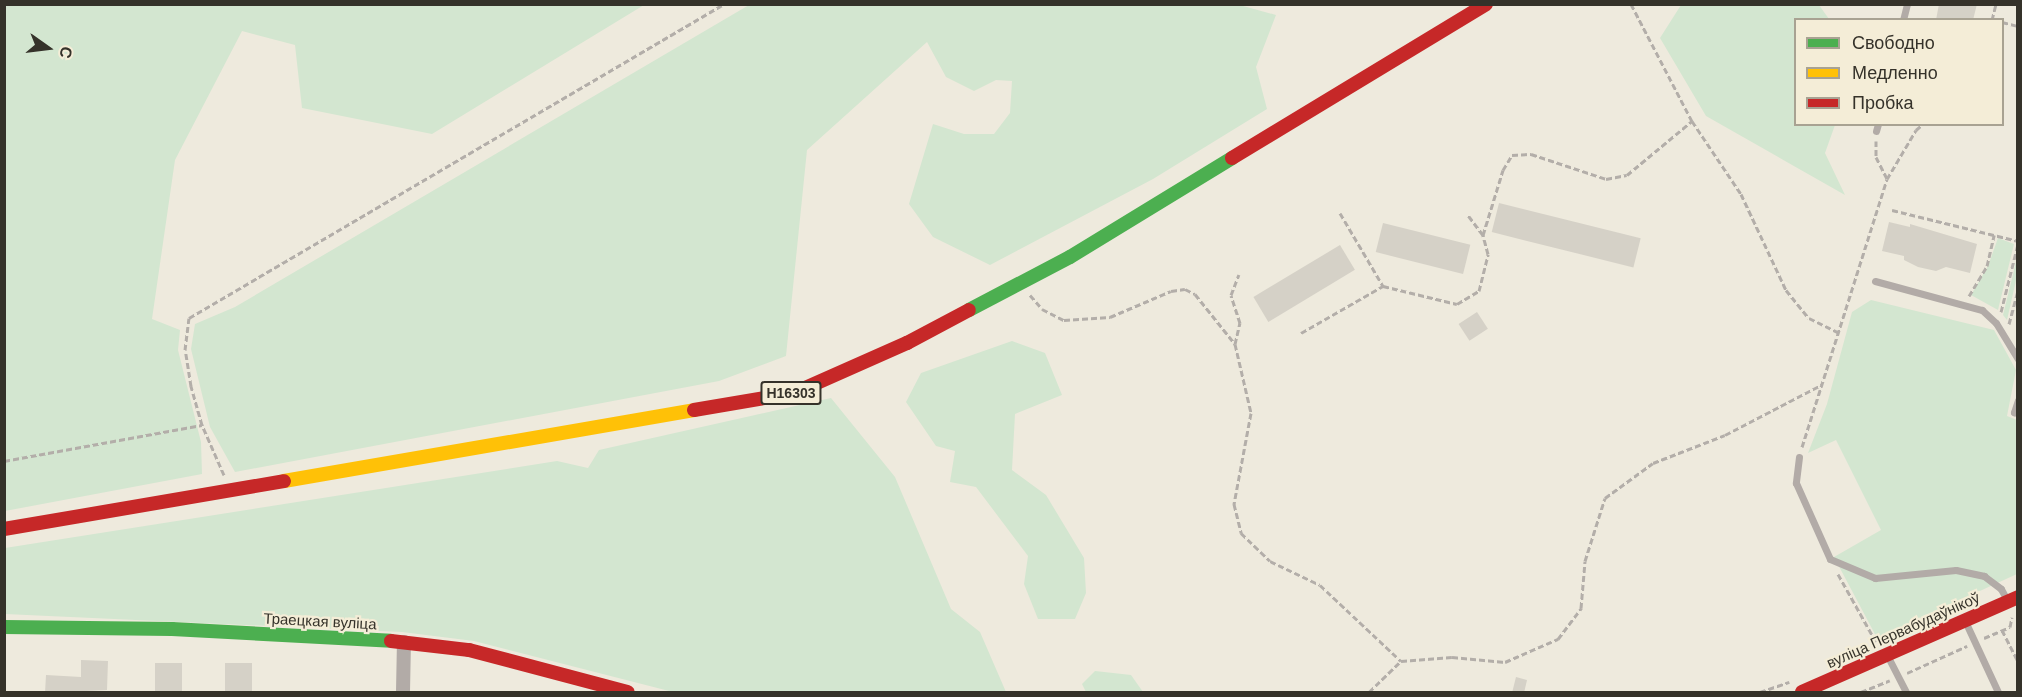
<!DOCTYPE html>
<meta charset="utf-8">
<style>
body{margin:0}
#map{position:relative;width:2022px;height:697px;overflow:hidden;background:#eeeadd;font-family:Arial,sans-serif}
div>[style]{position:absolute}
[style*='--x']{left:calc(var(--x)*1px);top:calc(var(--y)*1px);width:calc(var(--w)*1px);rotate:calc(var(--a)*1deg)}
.green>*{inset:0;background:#d3e6d0}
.building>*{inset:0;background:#d5d1c7;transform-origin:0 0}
.path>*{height:3px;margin-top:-1.5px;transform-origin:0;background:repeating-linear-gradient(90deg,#b3aea9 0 6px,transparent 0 9px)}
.lane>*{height:7px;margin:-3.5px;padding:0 3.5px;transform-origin:3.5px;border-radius:3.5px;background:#b2aba7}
.street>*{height:14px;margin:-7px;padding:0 7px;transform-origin:7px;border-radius:7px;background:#b2aba7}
.fast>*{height:14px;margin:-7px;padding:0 7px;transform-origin:7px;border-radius:7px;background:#4caf50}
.slow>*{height:14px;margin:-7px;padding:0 7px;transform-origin:7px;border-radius:7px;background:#ffc107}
.jam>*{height:14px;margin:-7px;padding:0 7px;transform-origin:7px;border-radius:7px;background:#c62828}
span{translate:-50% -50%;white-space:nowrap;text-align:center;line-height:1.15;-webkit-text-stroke:4.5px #f4edd7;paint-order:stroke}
.shield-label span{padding:2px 4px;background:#f4edd7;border:2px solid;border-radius:4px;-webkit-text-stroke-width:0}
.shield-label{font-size:14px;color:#35322a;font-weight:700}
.street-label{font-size:15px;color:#35322a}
.frame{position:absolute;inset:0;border:6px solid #35322a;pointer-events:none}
.legend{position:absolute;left:1794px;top:18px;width:210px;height:108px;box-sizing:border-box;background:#f4edd7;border:2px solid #a8a292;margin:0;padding:8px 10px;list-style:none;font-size:18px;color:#35322a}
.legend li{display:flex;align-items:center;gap:12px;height:30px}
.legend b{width:30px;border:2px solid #a8a292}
.north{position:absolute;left:18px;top:18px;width:60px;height:60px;-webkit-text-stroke:4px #f4edd7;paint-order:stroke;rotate:104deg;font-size:16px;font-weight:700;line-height:24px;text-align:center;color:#35322a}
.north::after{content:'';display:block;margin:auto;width:21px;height:27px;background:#35322a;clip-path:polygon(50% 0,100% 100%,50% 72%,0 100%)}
</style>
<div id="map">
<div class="green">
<i style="clip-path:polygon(5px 4px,644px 4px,644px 5px,432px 134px,302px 108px,295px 45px,242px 31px,175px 160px,152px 319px,180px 330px,178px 350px,201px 442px,202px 474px,5px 511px)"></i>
<i style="clip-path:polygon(1236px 4px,1276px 15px,1256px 67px,1267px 109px,1153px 179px,990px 265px,933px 237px,909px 204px,933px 124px,964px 134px,994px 134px,1010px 113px,1012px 81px,996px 80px,974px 91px,946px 77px,927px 42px,807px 150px,786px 356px,719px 381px,235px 472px,210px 427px,191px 349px,195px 324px,235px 307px,749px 5px)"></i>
<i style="clip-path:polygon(1681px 5px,1819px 5px,1829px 19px,1796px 20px,1796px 124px,1835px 125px,1825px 153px,1845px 195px,1706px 116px,1660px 38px)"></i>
<i style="clip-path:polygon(1998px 238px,2014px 244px,1998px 310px,1971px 295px,1988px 266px)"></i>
<i style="clip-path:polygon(2017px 258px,2017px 276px,2007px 320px,2003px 315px)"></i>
<i style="clip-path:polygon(1871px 300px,1994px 330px,2016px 370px,2007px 416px,2017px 420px,2017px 574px,1877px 638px,1834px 557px,1881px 530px,1836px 440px,1808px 453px,1827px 404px,1852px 312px)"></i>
<i style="clip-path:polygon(1012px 341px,1045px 353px,1062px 395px,1015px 414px,1012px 470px,1046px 495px,1084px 558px,1086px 593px,1075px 619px,1038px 619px,1024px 584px,1028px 556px,976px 487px,950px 482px,955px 451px,936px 446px,906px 402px,921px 373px)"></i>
<i style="clip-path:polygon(831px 398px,895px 477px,951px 609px,980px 632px,1006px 692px,673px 692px,474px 641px,402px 632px,5px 614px,5px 548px,557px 461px,588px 468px,599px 450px)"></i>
<i style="clip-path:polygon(1095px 671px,1131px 675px,1143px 692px,1086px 692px,1082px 684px)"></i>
</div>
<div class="building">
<i style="clip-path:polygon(1939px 4px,1977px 4px,1973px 20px,1936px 20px)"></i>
<i style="left:1499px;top:203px;width:146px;height:30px;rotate:14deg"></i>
<i style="clip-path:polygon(1889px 222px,1910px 227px,1910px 224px,1977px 244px,1970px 273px,1946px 267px,1936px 271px,1918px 267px,1904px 260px,1904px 256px,1882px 251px)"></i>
<i style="left:1383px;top:223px;width:90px;height:30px;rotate:14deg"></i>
<i style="left:1340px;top:245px;width:29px;height:101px;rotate:59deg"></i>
<i style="left:1477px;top:312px;width:20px;height:22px;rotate:57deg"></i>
<i style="clip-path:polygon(81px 660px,108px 661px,107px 690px,45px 693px,46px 675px,81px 677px)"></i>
<i style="left:155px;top:663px;width:27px;height:29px"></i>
<i style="left:225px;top:663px;width:27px;height:29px"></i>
<i style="clip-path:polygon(1516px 677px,1527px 680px,1524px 693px,1512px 693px)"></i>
</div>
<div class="path">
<i style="--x:1631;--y:4;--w:132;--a:62.5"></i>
<i style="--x:1692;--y:121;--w:88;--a:56.1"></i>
<i style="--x:1741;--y:194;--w:106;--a:64.9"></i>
<i style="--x:1786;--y:290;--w:36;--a:51"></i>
<i style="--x:1809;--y:318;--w:32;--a:26"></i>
<i style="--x:1992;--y:20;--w:16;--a:-76"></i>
<i style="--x:2002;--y:22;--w:16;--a:14"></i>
<i style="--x:1876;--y:141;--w:16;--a:90"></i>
<i style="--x:1876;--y:157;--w:25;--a:63"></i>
<i style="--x:1892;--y:210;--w:130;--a:13.8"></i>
<i style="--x:1340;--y:213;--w:85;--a:59.5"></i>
<i style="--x:1483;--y:235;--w:68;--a:-72.9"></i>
<i style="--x:1503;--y:170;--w:17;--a:-59"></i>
<i style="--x:1512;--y:155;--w:19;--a:-3"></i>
<i style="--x:1531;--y:154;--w:79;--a:18.4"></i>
<i style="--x:1606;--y:179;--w:21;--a:-11"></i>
<i style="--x:1627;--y:175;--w:85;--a:-39.7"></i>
<i style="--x:1030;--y:295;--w:18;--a:49"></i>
<i style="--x:1042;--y:309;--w:25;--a:27"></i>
<i style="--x:1064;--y:320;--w:46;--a:-3.7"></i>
<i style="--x:1110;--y:317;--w:66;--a:-23.1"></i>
<i style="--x:1171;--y:291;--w:14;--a:-8"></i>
<i style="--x:1185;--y:289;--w:11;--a:27"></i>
<i style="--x:1195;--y:294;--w:64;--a:51.3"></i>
<i style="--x:1235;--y:344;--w:71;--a:76.9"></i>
<i style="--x:1251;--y:413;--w:93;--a:100.6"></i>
<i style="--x:1234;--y:504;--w:30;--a:76"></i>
<i style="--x:1241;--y:533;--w:40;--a:44"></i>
<i style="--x:1270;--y:561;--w:55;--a:25.6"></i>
<i style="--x:1320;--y:585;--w:111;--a:43.2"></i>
<i style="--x:1969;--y:296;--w:35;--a:-59"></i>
<i style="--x:1987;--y:266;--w:32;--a:-77"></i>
<i style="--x:2001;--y:312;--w:70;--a:-76"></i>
<i style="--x:2009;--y:324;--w:35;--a:-75"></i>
<i style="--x:1301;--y:333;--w:95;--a:-29.8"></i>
<i style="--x:1383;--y:286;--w:76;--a:13.7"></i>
<i style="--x:1457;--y:304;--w:26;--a:-31"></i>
<i style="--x:1479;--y:291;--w:38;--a:-76"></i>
<i style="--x:1488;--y:254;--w:20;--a:-105"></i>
<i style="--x:1483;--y:235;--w:26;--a:-127"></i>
<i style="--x:1235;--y:344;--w:22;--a:-77"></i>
<i style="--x:1240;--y:323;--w:29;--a:-108"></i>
<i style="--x:1231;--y:295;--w:22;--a:-69"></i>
<i style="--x:1802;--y:447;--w:281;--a:-72.4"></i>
<i style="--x:1887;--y:179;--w:57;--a:-59.4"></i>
<i style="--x:1916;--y:130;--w:9;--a:-41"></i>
<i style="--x:4;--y:461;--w:201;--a:-10.3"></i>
<i style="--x:224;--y:475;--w:55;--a:-113.7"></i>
<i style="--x:202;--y:425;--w:41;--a:-105.8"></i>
<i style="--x:191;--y:386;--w:36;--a:-99"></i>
<i style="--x:185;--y:350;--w:32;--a:-83"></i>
<i style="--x:189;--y:318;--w:620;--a:-30.41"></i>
<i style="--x:1838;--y:574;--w:78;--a:60.8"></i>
<i style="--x:2002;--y:630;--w:36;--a:63"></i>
<i style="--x:1984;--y:638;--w:28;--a:-23"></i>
<i style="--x:2010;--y:627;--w:10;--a:-79"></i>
<i style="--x:1907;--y:673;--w:66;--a:-24.2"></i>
<i style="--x:1369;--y:692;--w:45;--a:-44.1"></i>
<i style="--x:1401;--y:661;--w:51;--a:-4.5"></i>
<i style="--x:1452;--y:657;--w:53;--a:5.4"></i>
<i style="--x:1505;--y:662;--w:58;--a:-23.5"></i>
<i style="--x:1558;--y:639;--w:39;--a:-53"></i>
<i style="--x:1581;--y:608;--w:47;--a:-85.1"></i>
<i style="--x:1585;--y:561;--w:66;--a:-72.4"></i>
<i style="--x:1605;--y:498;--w:59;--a:-36.1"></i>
<i style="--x:1653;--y:463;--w:77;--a:-21.3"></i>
<i style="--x:1725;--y:435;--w:110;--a:-27.5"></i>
<i style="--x:1760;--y:692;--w:31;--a:-19"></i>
<i style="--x:1861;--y:692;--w:31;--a:-22"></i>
</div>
<div class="lane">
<i style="--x:1903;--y:20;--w:16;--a:-76"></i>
<i style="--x:1876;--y:131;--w:7;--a:-74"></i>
<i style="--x:1875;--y:281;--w:111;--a:15.2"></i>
<i style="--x:1982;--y:310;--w:19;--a:43"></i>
<i style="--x:1996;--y:323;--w:42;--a:58.6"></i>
<i style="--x:2018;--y:400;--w:13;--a:108"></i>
<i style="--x:2014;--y:412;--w:4;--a:14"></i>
<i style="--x:1799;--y:457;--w:26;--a:97"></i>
<i style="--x:1796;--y:483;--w:83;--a:65.9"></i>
<i style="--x:1830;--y:559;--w:49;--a:22.9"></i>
<i style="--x:1875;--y:578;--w:81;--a:-5.6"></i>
<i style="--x:1956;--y:570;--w:29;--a:12"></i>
<i style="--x:1984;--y:576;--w:21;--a:37"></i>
<i style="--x:2001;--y:589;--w:13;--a:61"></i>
<i style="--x:1965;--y:621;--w:78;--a:65.1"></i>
<i style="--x:1887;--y:655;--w:42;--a:62.8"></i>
</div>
<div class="street">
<i style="--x:403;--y:692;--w:50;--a:-88.9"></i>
</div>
<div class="fast">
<i style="--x:969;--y:310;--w:114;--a:-27.7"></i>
<i style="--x:1070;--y:257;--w:190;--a:-31.4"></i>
<i style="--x:4;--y:627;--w:168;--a:0.7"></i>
<i style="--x:172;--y:629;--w:219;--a:3.1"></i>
</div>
<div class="slow">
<i style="--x:284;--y:481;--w:416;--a:-9.8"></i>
</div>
<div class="jam">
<i style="--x:1232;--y:158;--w:297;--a:-31.2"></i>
<i style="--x:694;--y:410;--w:101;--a:-9.6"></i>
<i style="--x:794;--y:393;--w:124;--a:-23.9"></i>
<i style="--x:907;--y:343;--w:70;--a:-28"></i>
<i style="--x:4;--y:529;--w:284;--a:-9.7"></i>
<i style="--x:391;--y:641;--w:79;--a:6.6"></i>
<i style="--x:469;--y:650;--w:164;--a:14.8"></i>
<i style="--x:1802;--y:692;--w:236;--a:-23.7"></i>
</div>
<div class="shield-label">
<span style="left:791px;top:393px">Н16303</span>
</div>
<div class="street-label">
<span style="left:320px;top:621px;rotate:3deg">Траецкая вуліца</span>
<span style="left:1903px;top:630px;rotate:-24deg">вуліца Первабудаўнікоў</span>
</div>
<div class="frame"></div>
<ul class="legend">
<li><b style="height:8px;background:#4caf50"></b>Свободно</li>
<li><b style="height:8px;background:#ffc107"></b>Медленно</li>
<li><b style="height:8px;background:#c62828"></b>Пробка</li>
</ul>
<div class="north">С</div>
</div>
